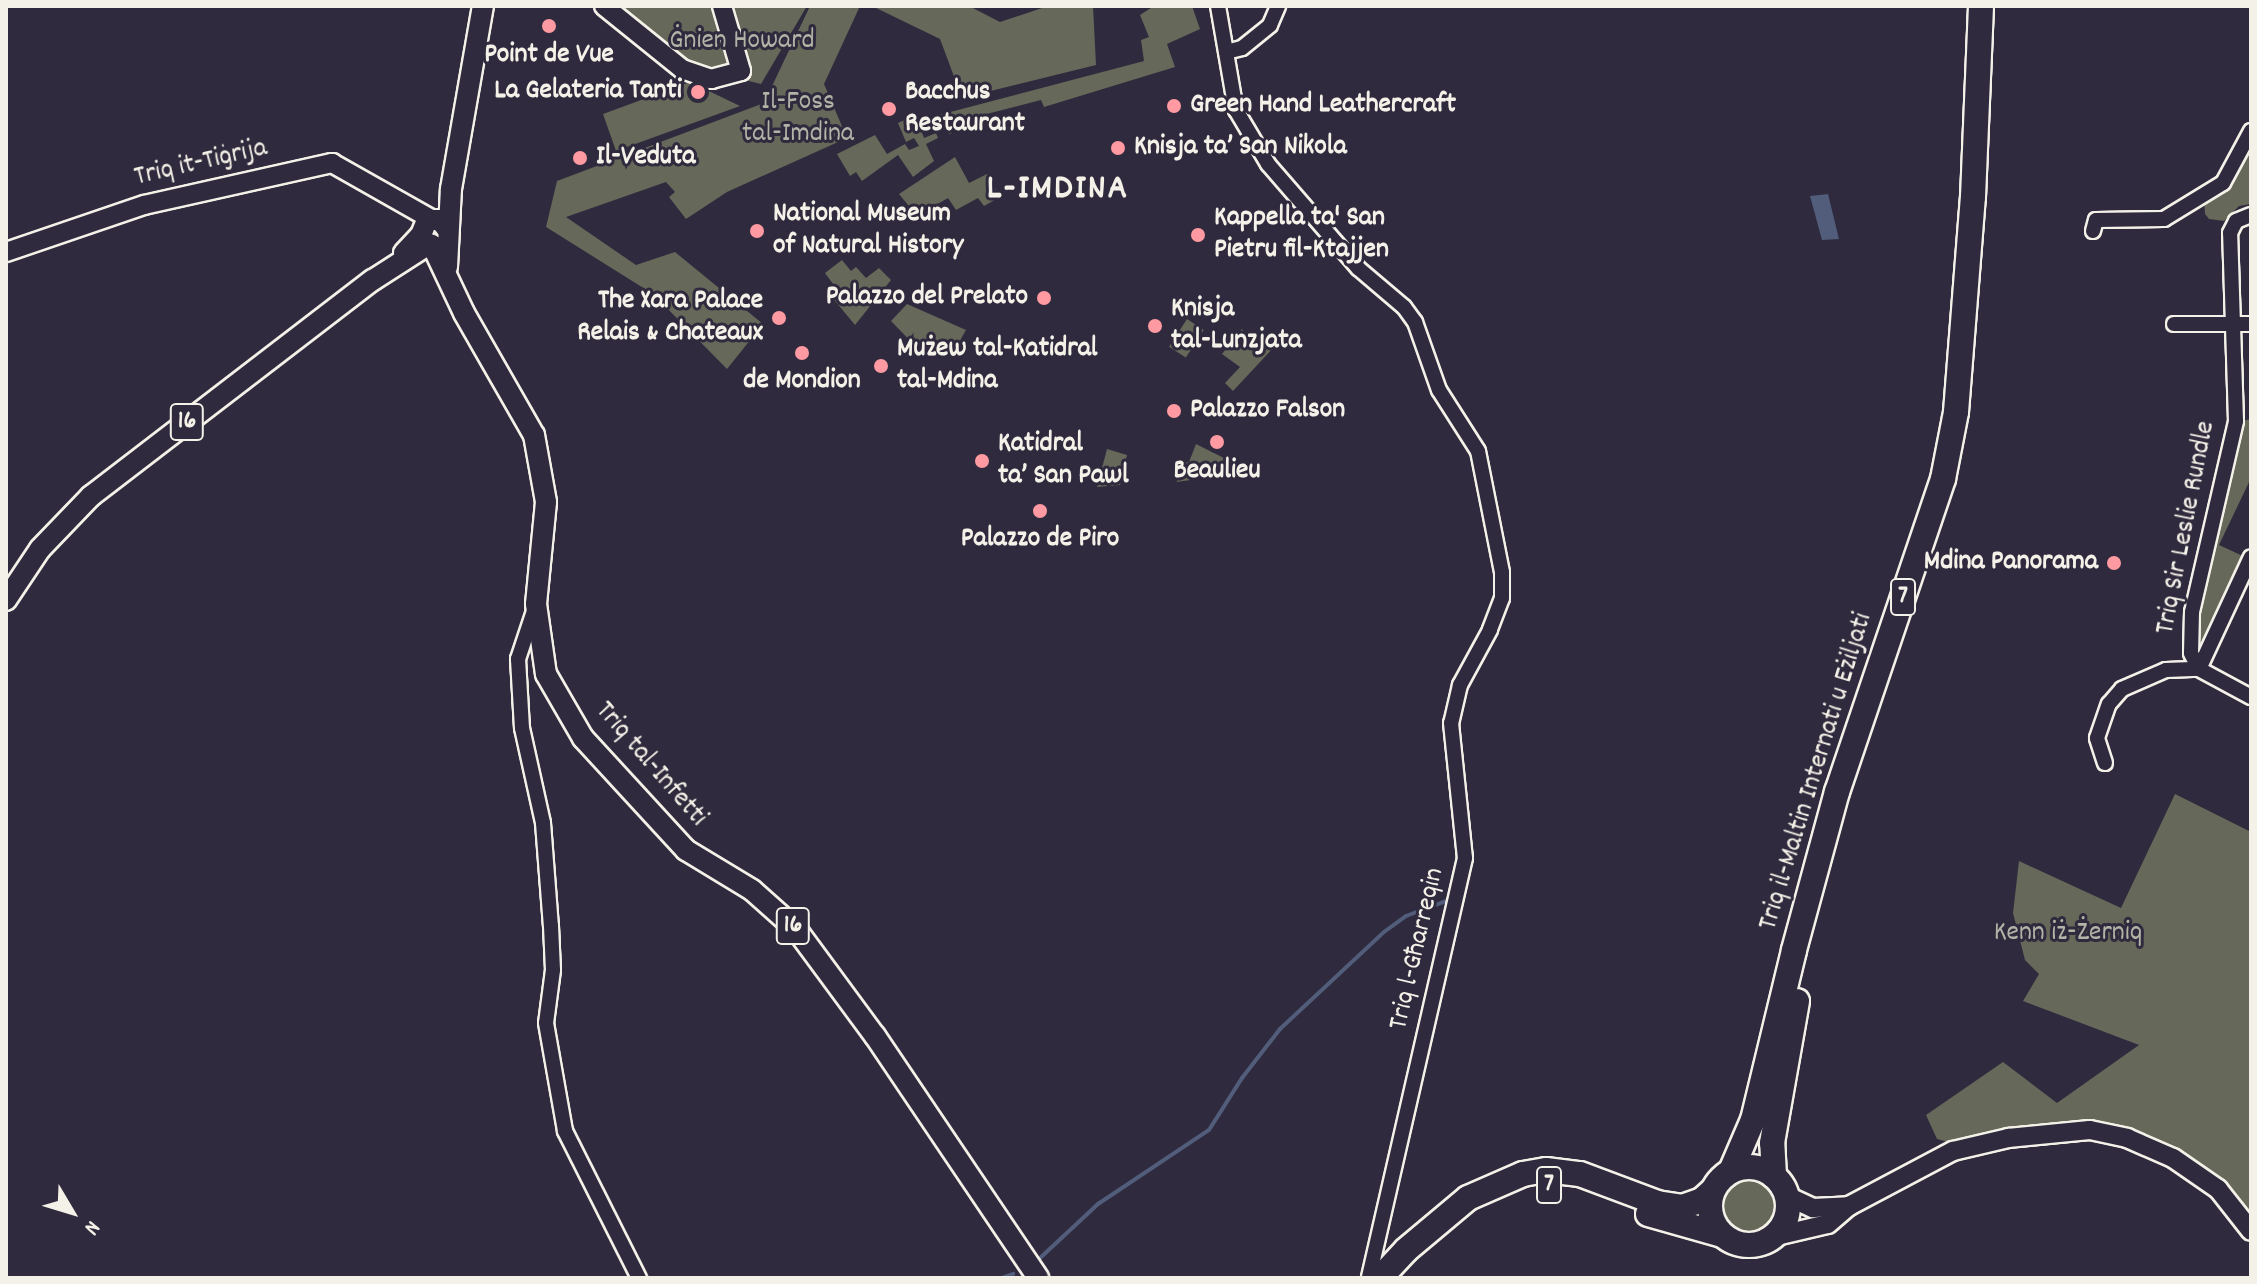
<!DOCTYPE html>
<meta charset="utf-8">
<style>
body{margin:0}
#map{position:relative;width:2257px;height:1284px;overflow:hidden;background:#2f2a3d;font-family:Dekko,sans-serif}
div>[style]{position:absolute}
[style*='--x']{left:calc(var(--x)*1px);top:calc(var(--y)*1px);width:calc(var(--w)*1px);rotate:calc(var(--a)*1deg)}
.green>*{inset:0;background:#66685a;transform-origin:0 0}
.round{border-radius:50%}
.water>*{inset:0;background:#515d7a}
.stream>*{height:4px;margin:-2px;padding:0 2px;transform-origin:2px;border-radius:2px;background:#515d7a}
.roads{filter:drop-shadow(2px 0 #f4f1e8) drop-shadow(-2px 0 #f4f1e8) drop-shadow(0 2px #f4f1e8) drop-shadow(0 -2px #f4f1e8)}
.street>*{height:14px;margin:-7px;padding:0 7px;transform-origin:7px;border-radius:7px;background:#2f2a3d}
.secondary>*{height:18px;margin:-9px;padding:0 9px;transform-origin:9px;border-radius:9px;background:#2f2a3d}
.primary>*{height:20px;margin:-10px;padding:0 10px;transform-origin:10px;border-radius:10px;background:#2f2a3d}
.highway>*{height:24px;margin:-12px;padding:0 12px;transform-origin:12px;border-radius:12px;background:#2f2a3d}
.highway>.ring{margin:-12px;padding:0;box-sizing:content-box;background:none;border:24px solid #2f2a3d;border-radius:50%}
.dots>*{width:22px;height:22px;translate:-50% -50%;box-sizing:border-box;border:4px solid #2f2a3d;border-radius:50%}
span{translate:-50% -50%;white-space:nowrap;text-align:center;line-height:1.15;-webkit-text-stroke:6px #2f2a3d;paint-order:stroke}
.shield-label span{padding:2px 6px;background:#2f2a3d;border:2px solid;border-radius:6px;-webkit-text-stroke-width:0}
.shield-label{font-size:26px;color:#f4f1e8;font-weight:700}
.park-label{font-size:28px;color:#b4b3a8}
.poi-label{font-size:28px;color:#f4f1e8;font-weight:700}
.right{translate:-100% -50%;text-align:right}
.left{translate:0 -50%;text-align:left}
.street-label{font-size:28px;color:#f4f1e8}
.district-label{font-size:36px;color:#f4f1e8;font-weight:700;letter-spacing:2px}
.frame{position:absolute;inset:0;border:8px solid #f4f1e8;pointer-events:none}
.north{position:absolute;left:32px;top:1172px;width:80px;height:80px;-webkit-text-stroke:6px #2f2a3d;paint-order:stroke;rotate:128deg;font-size:22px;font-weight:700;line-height:32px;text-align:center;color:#f4f1e8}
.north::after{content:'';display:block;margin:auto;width:28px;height:36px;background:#f4f1e8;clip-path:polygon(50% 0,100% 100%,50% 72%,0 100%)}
</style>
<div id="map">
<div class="green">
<i style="clip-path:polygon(608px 6px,807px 6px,761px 84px,685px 65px)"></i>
<i style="clip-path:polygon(810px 6px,860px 6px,824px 84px,847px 138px,727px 192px,686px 219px,669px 197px,675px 192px,666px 182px,566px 217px,636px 265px,675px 252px,763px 324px,727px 369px,653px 294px,546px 227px,557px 181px,764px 103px)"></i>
<i style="clip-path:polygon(872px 6px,969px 6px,1000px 22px,1048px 6px,1093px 6px,1096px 65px,962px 98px,940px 39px)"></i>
<i style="clip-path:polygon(1154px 6px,1192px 6px,1200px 29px,1167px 44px,1175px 67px,1044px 107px,1041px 100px,959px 121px,950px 126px,952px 133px,949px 134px,943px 122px,921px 130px,924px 138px,936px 133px,938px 138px,926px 144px,934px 161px,913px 177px,898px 155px,862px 181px,856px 172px,850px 176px,837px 154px,875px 135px,887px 154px,905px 144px,909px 150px,919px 146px,914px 138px,906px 142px,898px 123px,913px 116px,916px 121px,1144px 61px,1141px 40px,1149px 37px,1140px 15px)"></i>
<i style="clip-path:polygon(690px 82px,740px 106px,616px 151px,603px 114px)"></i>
<i style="clip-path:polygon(2251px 140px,2251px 204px,2239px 206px,2224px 221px,2209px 219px,2205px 214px,2204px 199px)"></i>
<i style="clip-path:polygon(955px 157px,969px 183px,987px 174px,1000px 197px,984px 206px,978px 198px,956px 210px,948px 198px,927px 210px,930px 217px,922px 222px,899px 194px)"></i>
<i style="clip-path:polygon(842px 260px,851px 271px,856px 267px,866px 278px,879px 268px,891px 280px,855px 325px,826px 290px,833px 284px,825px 273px)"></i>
<i style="clip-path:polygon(907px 304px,966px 330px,952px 355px,920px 351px,891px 321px)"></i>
<i style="left:1187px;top:319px;width:20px;height:33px;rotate:33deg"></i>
<i style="clip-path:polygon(1242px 329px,1256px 348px,1268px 339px,1274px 347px,1233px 391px,1225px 383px,1240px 367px,1222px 354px)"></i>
<i style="clip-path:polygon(2251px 419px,2251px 478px,2219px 545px,2245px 557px,2207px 641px,2194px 639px,2242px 421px)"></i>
<i style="clip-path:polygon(1196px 444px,1226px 459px,1224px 475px,1177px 482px,1175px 462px,1189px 462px)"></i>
<i style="clip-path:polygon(1107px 449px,1127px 455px,1120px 485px,1097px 487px)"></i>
<i style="clip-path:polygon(2175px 794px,2251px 832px,2251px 1216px,2233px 1192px,2186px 1158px,2111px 1127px,1952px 1143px,1937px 1139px,1926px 1115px,2003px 1062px,2057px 1103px,2139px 1045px,2023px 1001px,2039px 974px,2025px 960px,2013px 913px,2019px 861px,2121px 908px)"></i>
<i class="round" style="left:1719px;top:1176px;width:56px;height:56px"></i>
</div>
<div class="water">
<i style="clip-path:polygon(1828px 194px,1839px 239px,1822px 240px,1810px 196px)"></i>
</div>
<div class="stream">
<i style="--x:1039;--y:1259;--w:81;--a:-43"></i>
<i style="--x:1098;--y:1204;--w:133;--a:-33.7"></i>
<i style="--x:1209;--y:1130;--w:62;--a:-57.6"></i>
<i style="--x:1242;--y:1078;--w:62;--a:-52.2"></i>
<i style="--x:1280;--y:1029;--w:142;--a:-43"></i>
<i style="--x:1384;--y:932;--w:27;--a:-36"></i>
<i style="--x:1406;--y:916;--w:46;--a:-20.4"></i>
<i style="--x:1002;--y:1278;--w:12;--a:-20"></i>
</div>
<div class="roads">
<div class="street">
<i style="--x:1218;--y:6;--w:106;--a:80.2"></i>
<i style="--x:1236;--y:110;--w:63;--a:59.3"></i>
<i style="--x:1268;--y:164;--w:138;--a:49.1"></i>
<i style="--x:1358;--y:268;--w:60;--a:40.3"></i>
<i style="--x:1404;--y:307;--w:19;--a:54"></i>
<i style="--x:1415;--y:322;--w:72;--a:70.6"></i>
<i style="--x:1439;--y:390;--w:72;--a:57.4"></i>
<i style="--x:1478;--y:451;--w:123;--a:78.8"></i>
<i style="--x:1502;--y:572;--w:26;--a:90"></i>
<i style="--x:1502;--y:598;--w:34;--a:111"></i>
<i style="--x:1490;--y:630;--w:63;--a:118.6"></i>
<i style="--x:1460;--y:685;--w:39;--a:103"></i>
<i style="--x:1451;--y:723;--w:136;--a:84.1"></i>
<i style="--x:1465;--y:858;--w:431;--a:102.9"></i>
<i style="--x:1226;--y:52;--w:16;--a:-14"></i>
<i style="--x:1242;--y:48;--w:36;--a:-39"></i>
<i style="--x:1270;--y:25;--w:21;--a:-67"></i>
<i style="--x:2093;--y:231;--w:11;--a:-75"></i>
<i style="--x:2096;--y:220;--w:68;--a:-0.8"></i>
<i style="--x:2164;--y:219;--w:69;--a:-31.4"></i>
<i style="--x:2223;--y:183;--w:59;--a:-61.7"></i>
<i style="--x:2174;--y:324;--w:77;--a:0"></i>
<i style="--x:535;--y:608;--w:54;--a:108.4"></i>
<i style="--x:518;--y:659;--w:69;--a:86.7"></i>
<i style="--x:522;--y:728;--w:97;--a:77.5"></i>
<i style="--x:543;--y:823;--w:103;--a:85.6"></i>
<i style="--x:551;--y:926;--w:44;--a:87.4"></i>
<i style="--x:553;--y:970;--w:53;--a:97.5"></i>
<i style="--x:546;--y:1023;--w:110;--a:80"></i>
<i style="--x:565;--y:1131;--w:165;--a:63.3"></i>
<i style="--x:2199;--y:669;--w:18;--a:-117"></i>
<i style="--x:2191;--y:653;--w:41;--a:-88.6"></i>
<i style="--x:2192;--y:612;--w:196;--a:-77"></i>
<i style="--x:2236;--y:421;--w:188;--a:-91.8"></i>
<i style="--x:2230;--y:233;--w:13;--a:-63"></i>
<i style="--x:2236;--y:221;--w:16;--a:-22"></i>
<i style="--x:2199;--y:669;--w:123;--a:-65.1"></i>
<i style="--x:2199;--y:669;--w:59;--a:28.3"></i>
<i style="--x:2105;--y:763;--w:26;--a:-108"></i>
<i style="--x:2097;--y:738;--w:36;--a:-71"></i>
<i style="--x:2109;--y:704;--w:20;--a:-49"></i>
<i style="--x:2122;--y:689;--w:48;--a:-23.4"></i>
<i style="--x:2166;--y:670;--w:33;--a:-2"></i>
</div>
<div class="secondary">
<i style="--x:604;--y:6;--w:100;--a:38.9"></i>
<i style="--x:682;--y:69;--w:31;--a:19"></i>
<i style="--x:711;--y:79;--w:31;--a:-15"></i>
<i style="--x:741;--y:71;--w:68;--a:-106.3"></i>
<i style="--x:6;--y:252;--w:146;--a:-18.8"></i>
<i style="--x:144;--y:205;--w:193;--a:-12.6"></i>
<i style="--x:332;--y:163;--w:114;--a:29.5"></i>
<i style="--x:1787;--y:1196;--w:29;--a:25"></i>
<i style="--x:1813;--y:1208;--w:36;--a:-3"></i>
<i style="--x:1772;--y:1237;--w:57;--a:-13.1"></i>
<i style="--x:1828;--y:1224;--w:28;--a:-41"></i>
<i style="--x:1849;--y:1206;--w:118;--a:-27.9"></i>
<i style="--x:1953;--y:1151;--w:57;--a:-13.3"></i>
<i style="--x:2008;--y:1138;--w:82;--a:-5.6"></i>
<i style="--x:2090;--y:1130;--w:38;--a:12"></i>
<i style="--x:2127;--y:1138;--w:50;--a:23.5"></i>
<i style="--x:2173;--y:1158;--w:55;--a:34.6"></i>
<i style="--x:2218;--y:1189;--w:53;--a:51.8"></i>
</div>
<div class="primary">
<i style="--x:432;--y:245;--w:75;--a:64.8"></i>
<i style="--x:464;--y:313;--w:141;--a:60.2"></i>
<i style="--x:534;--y:435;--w:68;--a:79.8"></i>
<i style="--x:546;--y:502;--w:102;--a:95.6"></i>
<i style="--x:536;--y:604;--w:71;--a:81.9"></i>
<i style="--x:546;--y:674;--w:74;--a:60"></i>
<i style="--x:583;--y:738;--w:152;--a:47.4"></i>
<i style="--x:686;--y:850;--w:77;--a:31.2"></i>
<i style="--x:752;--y:890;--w:59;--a:41.6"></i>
<i style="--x:796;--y:929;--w:133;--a:53.6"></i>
<i style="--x:875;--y:1036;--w:292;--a:56"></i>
<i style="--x:404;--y:253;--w:25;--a:-47"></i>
<i style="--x:421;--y:235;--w:16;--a:-68"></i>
<i style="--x:427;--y:220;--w:13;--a:0"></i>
<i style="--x:440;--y:220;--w:11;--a:52"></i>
<i style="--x:447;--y:267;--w:78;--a:-87.1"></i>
<i style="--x:451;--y:189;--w:186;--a:-80.1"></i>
<i style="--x:6;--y:600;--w:61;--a:-56.3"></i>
<i style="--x:40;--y:549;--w:74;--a:-46.1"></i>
<i style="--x:91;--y:496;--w:355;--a:-37.5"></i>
<i style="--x:373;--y:280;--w:67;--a:-32.7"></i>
</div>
<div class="highway">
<i class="ring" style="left:1710px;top:1167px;width:54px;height:54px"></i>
<i style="--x:1731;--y:1171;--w:56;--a:-66.7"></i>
<i style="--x:1753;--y:1120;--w:175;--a:-76.4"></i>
<i style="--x:1794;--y:950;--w:164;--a:-74.8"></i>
<i style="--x:1837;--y:792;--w:330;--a:-71.3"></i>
<i style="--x:1943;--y:479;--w:68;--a:-79"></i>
<i style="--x:1956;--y:412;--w:216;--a:-85.5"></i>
<i style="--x:1973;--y:197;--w:191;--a:-87.6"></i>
<i style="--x:1774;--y:1176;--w:33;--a:-93"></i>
<i style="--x:1772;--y:1143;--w:144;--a:-80"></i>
<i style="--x:1648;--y:1214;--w:77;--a:15.8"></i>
<i style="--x:1380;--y:1278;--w:38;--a:-47"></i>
<i style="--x:1406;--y:1250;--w:81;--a:-40"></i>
<i style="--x:1468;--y:1198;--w:60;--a:-23.6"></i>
<i style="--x:1523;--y:1174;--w:23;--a:-10"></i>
<i style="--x:1546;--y:1170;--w:34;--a:7"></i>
<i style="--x:1580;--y:1174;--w:82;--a:20.6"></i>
<i style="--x:1657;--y:1203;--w:25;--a:9"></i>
<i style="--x:1682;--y:1207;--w:21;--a:-19"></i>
<i style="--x:1702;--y:1200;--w:15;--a:-42"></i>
</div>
</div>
<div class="dots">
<i style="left:549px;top:26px;background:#ff9aa2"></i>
<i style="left:698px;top:92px;background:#ff9aa2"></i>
<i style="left:1174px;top:106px;background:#ff9aa2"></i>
<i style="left:889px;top:109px;background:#ff9aa2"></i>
<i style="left:1118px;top:148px;background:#ff9aa2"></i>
<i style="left:580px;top:158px;background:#ff9aa2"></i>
<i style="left:757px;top:231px;background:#ff9aa2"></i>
<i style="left:1198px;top:235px;background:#ff9aa2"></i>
<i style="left:1044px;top:298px;background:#ff9aa2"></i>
<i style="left:779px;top:318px;background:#ff9aa2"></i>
<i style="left:1155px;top:326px;background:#ff9aa2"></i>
<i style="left:802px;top:353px;background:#ff9aa2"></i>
<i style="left:881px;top:366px;background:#ff9aa2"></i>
<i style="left:1174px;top:411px;background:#ff9aa2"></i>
<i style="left:1217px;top:442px;background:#ff9aa2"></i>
<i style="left:982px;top:461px;background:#ff9aa2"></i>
<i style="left:1040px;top:511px;background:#ff9aa2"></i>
<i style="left:2114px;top:563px;background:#ff9aa2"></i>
</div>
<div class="shield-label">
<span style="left:187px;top:422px">16</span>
<span style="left:1903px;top:597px">7</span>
<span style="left:793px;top:926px">16</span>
<span style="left:1549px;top:1185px">7</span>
</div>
<div class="park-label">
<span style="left:742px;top:42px">Ġnien Howard</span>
<span style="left:798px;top:119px">Il-Foss<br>tal-Imdina</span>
<span style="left:2068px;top:934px">Kenn iż-Żerniq</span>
</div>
<div class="poi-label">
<span style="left:549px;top:56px">Point de Vue</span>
<span class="right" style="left:682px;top:92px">La Gelateria Tanti</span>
<span class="left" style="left:905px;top:109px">Bacchus<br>Restaurant</span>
<span class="left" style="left:1190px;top:106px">Green Hand Leathercraft</span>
<span class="left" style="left:1134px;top:148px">Knisja ta’ San Nikola</span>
<span class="left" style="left:596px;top:158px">Il-Veduta</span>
<span class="left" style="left:773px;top:231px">National Museum<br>of Natural History</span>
<span class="left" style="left:1214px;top:235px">Kappella ta' San<br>Pietru fil-Ktajjen</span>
<span class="right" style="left:1028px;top:298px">Palazzo del Prelato</span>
<span class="right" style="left:763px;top:318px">The Xara Palace<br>Relais &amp; Chateaux</span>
<span class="left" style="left:1171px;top:326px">Knisja<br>tal-Lunzjata</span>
<span class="left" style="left:897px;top:366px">Mużew tal-Katidral<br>tal-Mdina</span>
<span style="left:802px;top:382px">de Mondion</span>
<span class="left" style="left:1190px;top:411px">Palazzo Falson</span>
<span class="left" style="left:998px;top:461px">Katidral<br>ta’ San Pawl</span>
<span style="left:1217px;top:472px">Beaulieu</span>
<span style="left:1040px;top:540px">Palazzo de Piro</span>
<span class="right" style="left:2098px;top:563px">Mdina Panorama</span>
</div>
<div class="street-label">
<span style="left:201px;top:164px;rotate:-13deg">Triq it-Tiġrija</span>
<span style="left:2187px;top:528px;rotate:-79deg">Triq Sir Leslie Rundle</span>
<span style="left:650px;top:765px;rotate:49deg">Triq tal-Infetti</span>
<span style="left:1817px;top:772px;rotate:-73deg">Triq il-Maltin Internati u Eżiljati</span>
<span style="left:1418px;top:949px;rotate:-77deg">Triq l-Għarreqin</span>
</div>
<div class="district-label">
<span style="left:1058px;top:191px">L-IMDINA</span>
</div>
<div class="frame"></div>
<div class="north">N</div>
</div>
